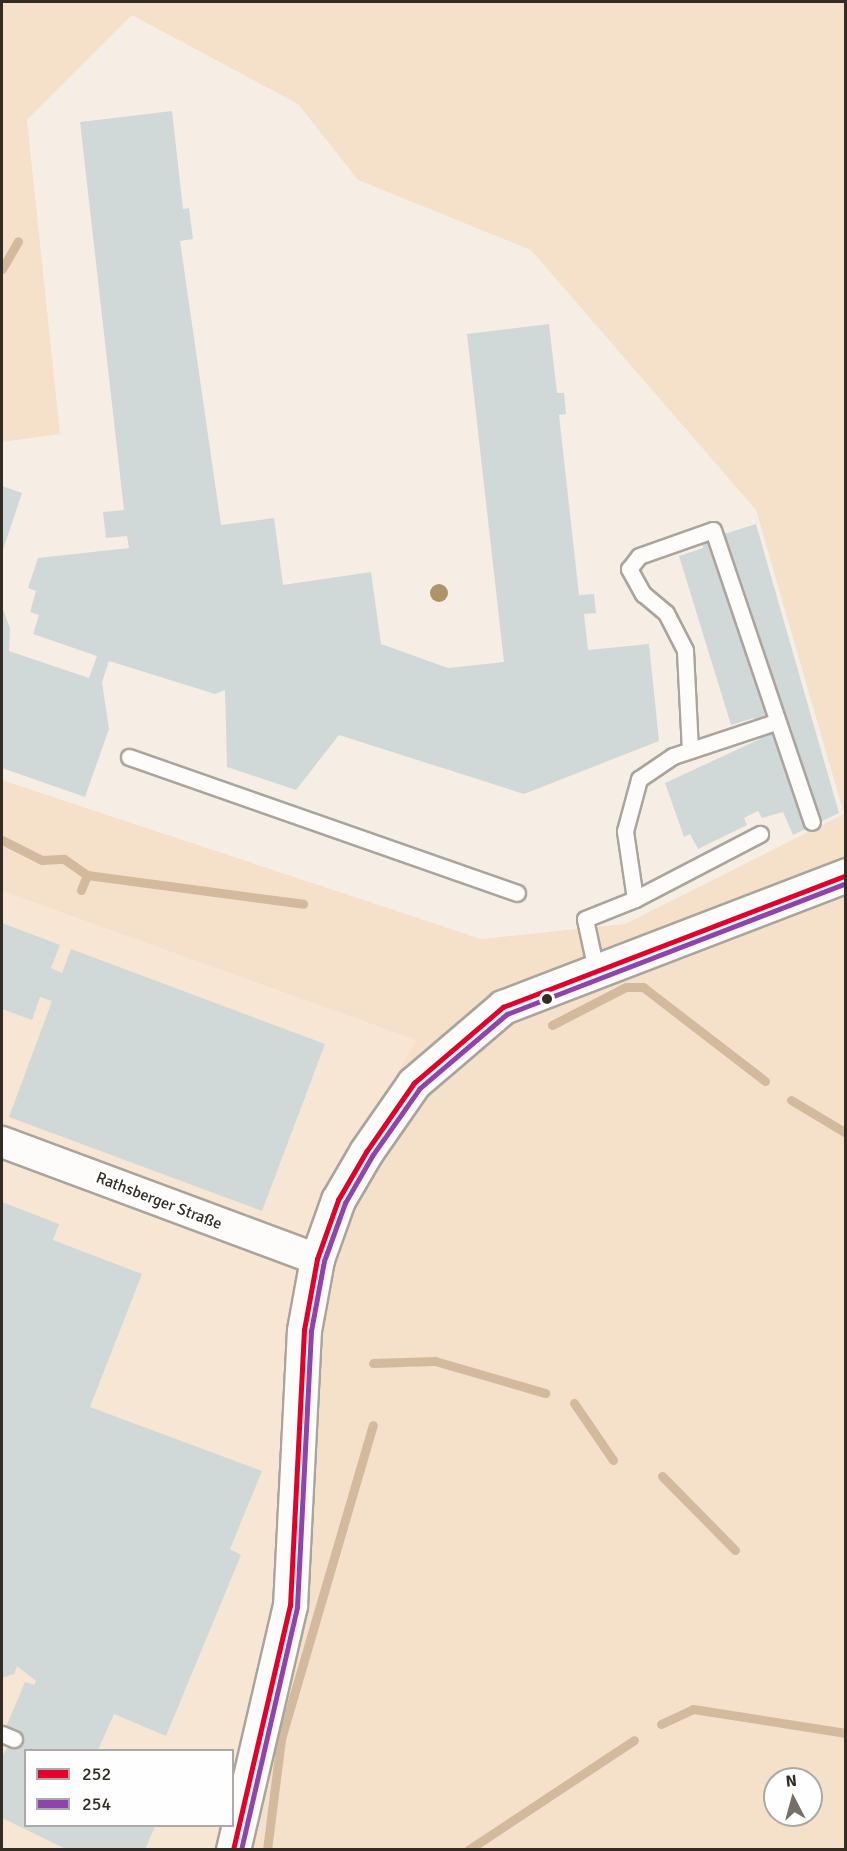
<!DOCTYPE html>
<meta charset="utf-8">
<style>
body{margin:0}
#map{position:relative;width:847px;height:1851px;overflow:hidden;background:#f6eee5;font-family:Signika,sans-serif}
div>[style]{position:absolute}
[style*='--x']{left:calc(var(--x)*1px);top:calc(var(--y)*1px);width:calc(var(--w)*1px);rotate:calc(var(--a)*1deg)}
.built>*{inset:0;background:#f7e6d4}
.green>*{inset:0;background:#f5e0c9}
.stream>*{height:9px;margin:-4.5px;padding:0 4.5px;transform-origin:4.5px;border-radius:4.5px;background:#d4ba9c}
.building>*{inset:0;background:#d0d9d7}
.roads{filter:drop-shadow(2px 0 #aaa49c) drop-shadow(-2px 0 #aaa49c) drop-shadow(0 2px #aaa49c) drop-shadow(0 -2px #aaa49c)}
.service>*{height:15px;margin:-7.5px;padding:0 7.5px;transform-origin:7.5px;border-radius:7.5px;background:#fefcfb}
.minor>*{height:30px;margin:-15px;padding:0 15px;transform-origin:15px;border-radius:15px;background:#fefcfb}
.tertiary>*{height:33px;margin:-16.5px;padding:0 16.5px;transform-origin:16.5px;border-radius:16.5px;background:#fefcfb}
.bus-1>*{height:4.5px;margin:-2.25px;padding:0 2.25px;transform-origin:2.25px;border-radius:2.25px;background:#e4002b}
.bus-2>*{height:4.5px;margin:-2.25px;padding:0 2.25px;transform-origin:2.25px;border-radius:2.25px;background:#8e44ad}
.trees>*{width:18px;height:18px;margin:-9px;border-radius:50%;background:#b09469}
.dots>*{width:16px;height:16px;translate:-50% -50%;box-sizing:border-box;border:3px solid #fefefe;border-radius:50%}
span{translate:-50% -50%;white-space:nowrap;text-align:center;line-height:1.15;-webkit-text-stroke:5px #fefefe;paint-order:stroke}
.street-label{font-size:16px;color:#322c24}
.frame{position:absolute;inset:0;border:3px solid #322c24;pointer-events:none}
.legend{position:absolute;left:24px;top:1749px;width:210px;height:78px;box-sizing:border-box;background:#fefefe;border:2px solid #acaaa7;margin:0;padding:8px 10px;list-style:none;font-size:18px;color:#322c24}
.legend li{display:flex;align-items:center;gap:12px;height:30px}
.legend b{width:30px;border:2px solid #acaaa7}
.north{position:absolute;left:763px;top:1767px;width:60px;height:60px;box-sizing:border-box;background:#fefefe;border:2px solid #acaaa7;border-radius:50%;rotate:354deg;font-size:16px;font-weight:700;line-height:24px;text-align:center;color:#322c24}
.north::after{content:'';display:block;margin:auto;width:21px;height:27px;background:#777068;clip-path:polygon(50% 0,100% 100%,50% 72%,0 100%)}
</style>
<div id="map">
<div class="built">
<i style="clip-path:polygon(2px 891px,416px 1040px,312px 1223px,285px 1360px,278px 1578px,267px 1658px,233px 1781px,232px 1750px,26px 1750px,26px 1826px,220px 1826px,216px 1849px,2px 1849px)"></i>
</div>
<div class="green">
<i style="clip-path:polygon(evenodd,2px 2px,845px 2px,845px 1849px,216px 1849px,220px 1826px,232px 1826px,267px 1658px,278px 1578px,285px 1360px,312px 1223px,416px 1040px,2px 891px,2px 780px,481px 939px,625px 924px,844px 814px,756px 510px,531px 250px,358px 180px,298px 104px,132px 15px,27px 120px,60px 434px,2px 442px,2px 2px,775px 1779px,811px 1779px,811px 1815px,775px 1815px,775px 1779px)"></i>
</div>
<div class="stream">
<i style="--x:2;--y:269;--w:32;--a:-60"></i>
<i style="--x:2;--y:840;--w:45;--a:26.6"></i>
<i style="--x:42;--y:860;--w:22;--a:-3"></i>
<i style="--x:64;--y:859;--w:28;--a:35"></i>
<i style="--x:87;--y:875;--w:218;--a:7.6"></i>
<i style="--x:81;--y:890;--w:16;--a:-68"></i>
<i style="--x:552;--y:1025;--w:83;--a:-27.2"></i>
<i style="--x:626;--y:987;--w:17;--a:0"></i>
<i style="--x:643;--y:987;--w:154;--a:37.6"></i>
<i style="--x:791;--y:1100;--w:64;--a:31"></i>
<i style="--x:373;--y:1363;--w:62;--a:-1.8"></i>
<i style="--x:435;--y:1361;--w:115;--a:16.2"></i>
<i style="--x:574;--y:1403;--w:69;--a:55.6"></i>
<i style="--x:662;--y:1476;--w:104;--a:45.4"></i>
<i style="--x:661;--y:1724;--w:35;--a:-25"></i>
<i style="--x:693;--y:1709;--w:155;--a:8.9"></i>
<i style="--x:267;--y:1850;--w:112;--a:-82.8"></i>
<i style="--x:281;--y:1739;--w:327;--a:-73.7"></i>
<i style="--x:468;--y:1850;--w:199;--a:-33.5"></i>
</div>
<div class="building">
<i style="clip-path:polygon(172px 111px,183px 209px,189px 208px,193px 239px,180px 241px,221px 525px,274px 518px,283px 585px,371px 572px,381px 644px,448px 668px,504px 662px,467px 334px,549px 324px,557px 393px,564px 393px,566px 414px,559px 415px,579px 595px,594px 594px,596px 613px,584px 614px,588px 650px,649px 644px,659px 741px,524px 794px,339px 735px,296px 790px,227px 767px,225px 690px,215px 694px,109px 661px,102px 682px,109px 729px,85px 797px,2px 768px,2px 607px,10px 628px,9px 651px,89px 678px,97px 656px,33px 634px,39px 615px,30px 612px,36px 591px,28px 588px,38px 558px,129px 548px,127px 536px,106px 538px,103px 512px,124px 510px,80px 122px)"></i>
<i style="clip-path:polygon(2px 486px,22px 493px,2px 553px)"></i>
<i style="clip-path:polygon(756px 524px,839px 813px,793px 835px,783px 812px,762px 818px,758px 811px,744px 818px,747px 825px,698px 849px,690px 834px,684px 837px,665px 783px,760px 739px,754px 718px,731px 725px,679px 556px,703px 548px,702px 541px)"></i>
<i style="clip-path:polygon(2px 923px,60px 945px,51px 968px,62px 973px,71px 949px,325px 1044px,262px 1211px,9px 1117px,52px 1001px,40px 997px,32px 1020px,2px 1009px)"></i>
<i style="clip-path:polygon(2px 1202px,59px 1224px,53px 1240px,142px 1274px,90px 1407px,262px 1471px,230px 1549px,241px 1555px,166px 1736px,114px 1714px,98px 1750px,26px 1750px,26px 1826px,155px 1826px,145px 1850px,68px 1850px,2px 1818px,2px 1757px,17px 1731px,6px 1727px,25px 1682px,34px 1685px,36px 1681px,17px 1666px,14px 1674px,2px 1678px)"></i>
</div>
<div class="roads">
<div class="service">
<i style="--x:690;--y:750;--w:100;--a:-92.9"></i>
<i style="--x:685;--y:650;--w:42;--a:-117.2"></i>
<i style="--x:666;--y:613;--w:30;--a:-140"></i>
<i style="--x:643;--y:594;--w:29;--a:-119"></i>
<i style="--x:629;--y:569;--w:16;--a:-52"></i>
<i style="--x:639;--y:556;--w:78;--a:-19.4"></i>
<i style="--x:713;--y:530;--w:308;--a:71.3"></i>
<i style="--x:129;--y:757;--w:411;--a:19.3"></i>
<i style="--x:635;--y:899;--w:141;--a:-27.5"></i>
<i style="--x:596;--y:970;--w:52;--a:-102.2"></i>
<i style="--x:585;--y:919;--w:54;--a:-21.8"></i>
<i style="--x:635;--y:899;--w:69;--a:-98.4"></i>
<i style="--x:625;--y:831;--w:54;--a:-74.9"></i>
<i style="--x:639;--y:779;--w:41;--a:-34.1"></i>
<i style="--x:673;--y:756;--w:108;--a:-18.3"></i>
<i style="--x:2;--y:1734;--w:13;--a:23"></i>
</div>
<div class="minor">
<i style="--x:2;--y:1142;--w:336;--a:20.4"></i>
</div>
<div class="tertiary">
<i style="--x:233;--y:1850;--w:251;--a:-76.9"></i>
<i style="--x:290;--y:1606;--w:276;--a:-87.1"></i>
<i style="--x:304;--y:1330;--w:72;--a:-79.6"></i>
<i style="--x:317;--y:1259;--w:63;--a:-70.4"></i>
<i style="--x:338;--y:1200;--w:56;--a:-59.7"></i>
<i style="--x:366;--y:1152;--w:84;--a:-55.2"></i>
<i style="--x:414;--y:1083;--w:117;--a:-40.5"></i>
<i style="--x:503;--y:1007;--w:368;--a:-21"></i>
</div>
</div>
<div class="bus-1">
<i style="--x:233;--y:1850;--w:251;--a:-76.9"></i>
<i style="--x:290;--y:1606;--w:276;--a:-87.1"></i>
<i style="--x:304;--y:1330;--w:72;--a:-79.6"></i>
<i style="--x:317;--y:1259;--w:63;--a:-70.4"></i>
<i style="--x:338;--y:1200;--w:56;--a:-59.7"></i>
<i style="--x:366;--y:1152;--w:84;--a:-55.2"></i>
<i style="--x:414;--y:1083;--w:117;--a:-40.5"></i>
<i style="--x:503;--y:1007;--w:368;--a:-21"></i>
</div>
<div class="bus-2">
<i style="--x:241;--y:1850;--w:249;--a:-77"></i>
<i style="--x:297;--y:1607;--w:276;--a:-87.1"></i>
<i style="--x:311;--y:1331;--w:71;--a:-79.5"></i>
<i style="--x:324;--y:1261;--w:62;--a:-70.1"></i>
<i style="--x:345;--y:1203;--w:54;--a:-60.1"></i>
<i style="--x:372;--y:1156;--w:83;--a:-54.8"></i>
<i style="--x:420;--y:1088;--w:114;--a:-40.4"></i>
<i style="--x:507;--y:1014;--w:363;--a:-21.1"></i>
</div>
<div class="trees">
<i style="left:439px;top:593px"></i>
</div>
<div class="dots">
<i style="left:547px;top:999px;background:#322c24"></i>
</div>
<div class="street-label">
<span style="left:159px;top:1201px;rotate:21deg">Rathsberger Straße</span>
</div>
<div class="frame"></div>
<ul class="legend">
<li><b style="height:8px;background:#e4002b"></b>252</li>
<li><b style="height:8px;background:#8e44ad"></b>254</li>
</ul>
<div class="north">N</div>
</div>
